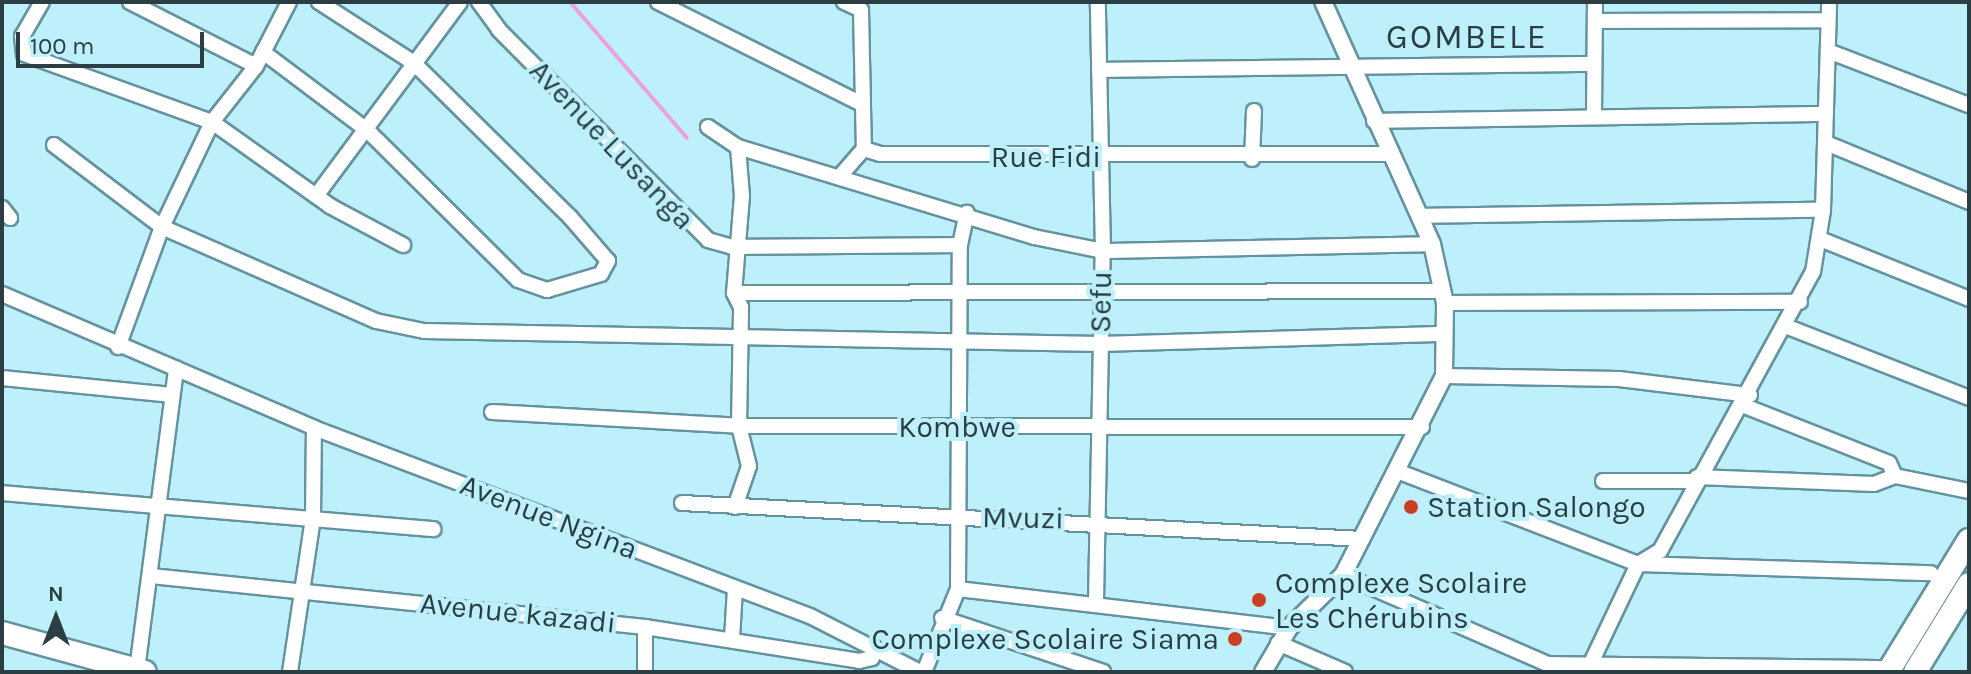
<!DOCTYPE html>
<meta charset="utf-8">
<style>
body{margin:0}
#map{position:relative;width:1971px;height:674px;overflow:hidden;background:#bef0fb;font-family:Karla,sans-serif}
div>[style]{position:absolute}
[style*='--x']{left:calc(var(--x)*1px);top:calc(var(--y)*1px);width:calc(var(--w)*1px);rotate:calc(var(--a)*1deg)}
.stream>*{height:4px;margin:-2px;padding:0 2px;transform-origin:2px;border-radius:2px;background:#eda0df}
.roads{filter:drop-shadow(2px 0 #64939e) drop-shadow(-2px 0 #64939e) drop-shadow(0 2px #64939e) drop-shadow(0 -2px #64939e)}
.minor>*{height:14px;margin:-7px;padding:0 7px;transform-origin:7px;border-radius:7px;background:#fff}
.tertiary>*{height:16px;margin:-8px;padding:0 8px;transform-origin:8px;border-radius:8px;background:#fff}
.trunk>*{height:22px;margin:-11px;padding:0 11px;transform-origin:11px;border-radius:11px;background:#fff}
.dots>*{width:22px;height:22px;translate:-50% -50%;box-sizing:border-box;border:4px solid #bef0fb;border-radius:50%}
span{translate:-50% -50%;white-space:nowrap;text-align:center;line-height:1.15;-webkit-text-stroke:8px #bef0fb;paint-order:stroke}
.street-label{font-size:30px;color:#2a3e43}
.poi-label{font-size:30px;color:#2a3e43}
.left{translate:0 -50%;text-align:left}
.right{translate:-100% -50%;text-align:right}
.quarter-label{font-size:34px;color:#2a3e43;letter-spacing:2px}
.frame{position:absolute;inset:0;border:4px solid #2a3e43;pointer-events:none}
.north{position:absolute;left:16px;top:578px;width:80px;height:80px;-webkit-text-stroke:6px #bef0fb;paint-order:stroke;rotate:0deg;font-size:22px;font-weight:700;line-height:32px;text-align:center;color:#2a3e43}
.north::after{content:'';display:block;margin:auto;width:28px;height:36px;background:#2a3e43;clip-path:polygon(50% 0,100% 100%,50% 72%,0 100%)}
.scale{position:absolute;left:16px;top:32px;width:188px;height:36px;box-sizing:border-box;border:4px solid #2a3e43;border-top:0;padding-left:10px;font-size:24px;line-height:28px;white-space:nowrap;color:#2a3e43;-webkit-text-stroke:6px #bef0fb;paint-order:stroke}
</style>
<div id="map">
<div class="stream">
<i style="--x:570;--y:2;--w:179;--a:49.3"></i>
</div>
<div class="roads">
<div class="minor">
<i style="--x:42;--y:2;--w:39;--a:120"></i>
<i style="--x:22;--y:36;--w:18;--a:84"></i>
<i style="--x:24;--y:54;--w:200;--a:19.9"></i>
<i style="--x:212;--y:122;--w:145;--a:35.4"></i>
<i style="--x:330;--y:206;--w:83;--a:28.1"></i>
<i style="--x:130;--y:2;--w:141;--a:26.9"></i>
<i style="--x:479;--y:2;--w:34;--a:54"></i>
<i style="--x:499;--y:30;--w:296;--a:45.1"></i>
<i style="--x:708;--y:240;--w:25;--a:16"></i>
<i style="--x:732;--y:247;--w:228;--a:-0.5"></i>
<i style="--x:658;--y:2;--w:224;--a:26.6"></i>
<i style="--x:844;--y:2;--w:19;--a:25"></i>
<i style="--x:861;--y:10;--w:139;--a:88.8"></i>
<i style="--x:864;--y:149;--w:17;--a:17"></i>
<i style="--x:880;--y:154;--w:507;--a:0"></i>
<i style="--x:1595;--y:21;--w:233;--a:-0.2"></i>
<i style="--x:1828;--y:51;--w:151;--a:21"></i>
<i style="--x:263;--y:52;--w:130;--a:36.9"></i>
<i style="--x:367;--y:130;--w:213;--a:44.8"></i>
<i style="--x:518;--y:280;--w:31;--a:19"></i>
<i style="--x:547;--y:290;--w:56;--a:-16.5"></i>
<i style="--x:601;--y:274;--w:15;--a:-62"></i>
<i style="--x:608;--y:261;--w:58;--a:-130.8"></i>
<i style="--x:570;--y:217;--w:219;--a:-135.4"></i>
<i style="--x:414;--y:63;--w:113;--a:-147.3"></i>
<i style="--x:1099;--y:70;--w:495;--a:-0.7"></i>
<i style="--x:1594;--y:115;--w:113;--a:-89.5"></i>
<i style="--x:1374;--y:121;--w:452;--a:-0.9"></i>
<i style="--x:708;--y:127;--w:36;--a:34"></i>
<i style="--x:738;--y:147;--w:309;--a:16.9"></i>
<i style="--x:1034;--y:237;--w:70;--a:11.5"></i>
<i style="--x:1103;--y:251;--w:329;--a:-1.2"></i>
<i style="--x:1826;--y:143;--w:155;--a:22.4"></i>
<i style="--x:54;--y:145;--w:136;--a:37.2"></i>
<i style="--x:162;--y:227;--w:234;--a:23.7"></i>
<i style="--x:376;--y:321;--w:49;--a:11.8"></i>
<i style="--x:424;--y:331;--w:676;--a:1.1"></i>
<i style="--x:1100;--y:344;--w:344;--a:-1.7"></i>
<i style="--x:1252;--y:159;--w:48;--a:-87.6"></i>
<i style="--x:841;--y:175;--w:35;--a:-49"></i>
<i style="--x:316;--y:196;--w:242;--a:-53.4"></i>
<i style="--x:2;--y:208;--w:13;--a:51"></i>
<i style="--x:1419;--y:216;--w:404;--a:-0.9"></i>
<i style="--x:1820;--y:239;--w:161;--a:21.9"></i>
<i style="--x:734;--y:293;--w:709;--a:-0.16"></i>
<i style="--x:2;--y:294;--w:340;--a:23.2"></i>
<i style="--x:314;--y:428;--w:530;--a:20.76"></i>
<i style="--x:810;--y:616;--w:123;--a:27"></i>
<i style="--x:1445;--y:303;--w:355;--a:-0.2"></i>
<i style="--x:1788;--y:327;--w:194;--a:21.4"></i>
<i style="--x:118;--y:347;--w:128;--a:-69.9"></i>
<i style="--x:162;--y:227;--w:116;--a:-64.5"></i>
<i style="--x:212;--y:122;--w:71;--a:-51.8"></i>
<i style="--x:256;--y:66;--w:72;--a:-62.7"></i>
<i style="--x:1444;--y:376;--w:175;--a:1"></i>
<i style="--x:1619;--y:379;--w:132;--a:7"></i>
<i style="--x:2;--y:378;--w:171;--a:5.7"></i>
<i style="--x:1742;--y:405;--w:158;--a:21.5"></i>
<i style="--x:1889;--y:463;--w:14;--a:65"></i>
<i style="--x:492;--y:412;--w:247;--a:3.2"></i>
<i style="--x:739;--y:426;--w:683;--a:0.08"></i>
<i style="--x:1397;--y:471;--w:258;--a:21.1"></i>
<i style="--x:1638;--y:564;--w:293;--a:1.8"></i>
<i style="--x:1895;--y:476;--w:76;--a:11.5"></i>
<i style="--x:1697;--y:477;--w:177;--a:2.3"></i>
<i style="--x:1874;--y:484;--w:22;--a:-21"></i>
<i style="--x:1603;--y:481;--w:93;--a:0"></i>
<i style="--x:2;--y:493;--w:433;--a:4.8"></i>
<i style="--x:682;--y:503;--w:681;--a:3.03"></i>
<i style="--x:735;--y:507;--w:43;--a:-71.1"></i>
<i style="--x:749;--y:466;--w:41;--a:-104"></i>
<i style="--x:739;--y:426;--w:119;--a:-89"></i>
<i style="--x:741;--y:307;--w:16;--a:-117"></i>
<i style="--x:734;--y:293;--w:97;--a:-85.3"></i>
<i style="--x:742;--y:196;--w:49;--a:-94.7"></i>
<i style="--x:1638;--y:564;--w:26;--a:-31"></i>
<i style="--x:1660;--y:551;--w:318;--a:-61.3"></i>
<i style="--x:1813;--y:272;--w:63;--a:-80.8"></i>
<i style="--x:1823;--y:210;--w:208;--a:-88.3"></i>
<i style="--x:1343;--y:575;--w:223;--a:23.5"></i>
<i style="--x:1548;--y:664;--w:342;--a:0.7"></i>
<i style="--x:151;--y:576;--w:497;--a:5.9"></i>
<i style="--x:645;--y:627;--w:217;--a:9"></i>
<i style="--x:859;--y:661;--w:13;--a:-13"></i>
<i style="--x:872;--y:658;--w:11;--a:-80"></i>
<i style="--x:958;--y:589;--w:333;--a:6.7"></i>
<i style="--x:1096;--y:601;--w:350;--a:-88.9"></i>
<i style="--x:1103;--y:251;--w:249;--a:-91.2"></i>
<i style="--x:942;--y:618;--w:170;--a:18.5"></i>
<i style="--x:732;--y:639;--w:51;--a:-86.6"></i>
<i style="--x:1278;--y:643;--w:73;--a:23.4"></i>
<i style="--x:1592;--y:661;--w:107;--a:-64.6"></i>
<i style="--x:137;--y:670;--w:304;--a:-82.6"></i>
<i style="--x:290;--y:672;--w:156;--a:-81.5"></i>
<i style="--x:313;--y:518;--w:90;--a:-89.4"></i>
<i style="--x:645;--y:672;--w:45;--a:-90"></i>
<i style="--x:924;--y:672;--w:90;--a:-67.7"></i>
<i style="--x:958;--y:589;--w:344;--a:-89.7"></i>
<i style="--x:960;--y:245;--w:33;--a:-78"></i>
</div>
<div class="tertiary">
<i style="--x:1263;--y:672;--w:51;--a:-59.4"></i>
<i style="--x:1289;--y:628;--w:76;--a:-44.5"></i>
<i style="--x:1343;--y:575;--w:223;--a:-63.1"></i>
<i style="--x:1444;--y:376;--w:73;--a:-89.2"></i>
<i style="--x:1445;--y:303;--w:60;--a:-102.4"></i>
<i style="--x:1432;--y:244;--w:265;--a:-114.2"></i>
</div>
<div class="trunk">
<i style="--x:2;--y:633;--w:148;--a:15.3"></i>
<i style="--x:1888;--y:672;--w:155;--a:-58.5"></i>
<i style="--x:1915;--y:672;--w:103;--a:-58.5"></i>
</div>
</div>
<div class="dots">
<i style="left:1411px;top:507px;background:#ca3f23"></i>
<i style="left:1259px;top:600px;background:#ca3f23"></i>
<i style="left:1235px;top:639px;background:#ca3f23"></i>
</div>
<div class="street-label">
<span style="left:612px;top:145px;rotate:46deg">Avenue Lusanga</span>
<span style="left:1046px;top:157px">Rue Fidi</span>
<span style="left:1101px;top:302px;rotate:-89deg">Sefu</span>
<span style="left:957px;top:427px">Kombwe</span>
<span style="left:549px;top:517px;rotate:21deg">Avenue Ngina</span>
<span style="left:1023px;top:518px;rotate:1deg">Mvuzi</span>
<span style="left:518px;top:613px;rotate:6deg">Avenue kazadi</span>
</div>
<div class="poi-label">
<span class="left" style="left:1427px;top:507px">Station Salongo</span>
<span class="left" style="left:1275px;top:600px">Complexe Scolaire<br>Les Chérubins</span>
<span class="right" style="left:1219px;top:639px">Complexe Scolaire Siama</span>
</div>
<div class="quarter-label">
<span style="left:1467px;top:38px">GOMBELE</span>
</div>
<div class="frame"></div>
<div class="north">N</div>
<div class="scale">100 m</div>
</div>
